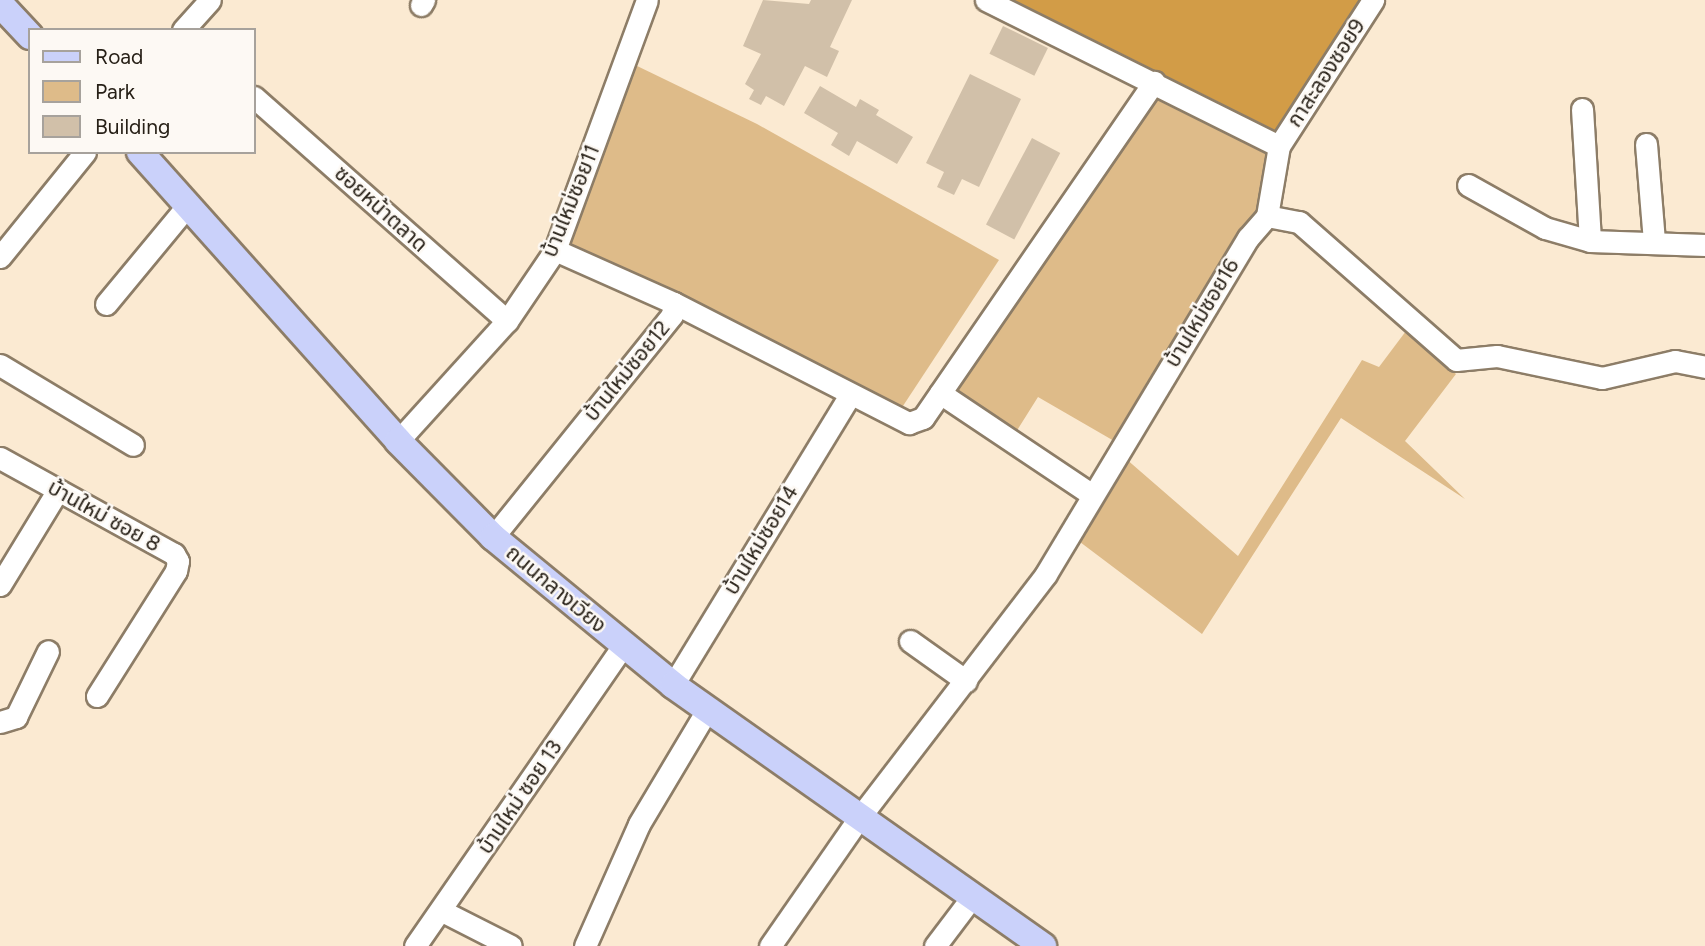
<!DOCTYPE html>
<meta charset="utf-8">
<style>
body{margin:0}
#map{position:relative;width:1705px;height:946px;overflow:hidden;background:#fbead2;font-family:Figtree,"Noto Sans Thai",sans-serif}
div>[style]{position:absolute}
[style*='--x']{left:calc(var(--x)*1px);top:calc(var(--y)*1px);width:calc(var(--w)*1px);rotate:calc(var(--a)*1deg)}
.green>*{inset:0;background:#debb89}
.forest>*{inset:0;background:#d29c47}
.building>*{inset:0;background:#d1c0a9;transform-origin:0 0}
.roads{filter:drop-shadow(2px 0 #8d7d67) drop-shadow(-2px 0 #8d7d67) drop-shadow(0 2px #8d7d67) drop-shadow(0 -2px #8d7d67)}
.minor>*{height:21px;margin:-10.5px;padding:0 10.5px;transform-origin:10.5px;border-radius:10.5px;background:#fff}
.major>*{height:26px;margin:-13px;padding:0 13px;transform-origin:13px;border-radius:13px;background:#cad1fa}
span{translate:-50% -50%;white-space:nowrap;text-align:center;line-height:1.15;-webkit-text-stroke:5px #fdf9f4;paint-order:stroke}
.street-label{font-size:21px;color:#272017}
.legend{position:absolute;left:28px;top:28px;width:228px;height:126px;box-sizing:border-box;background:#fdf9f4;border:2px solid #a7a29c;margin:0;padding:9px 12px;list-style:none;font-size:21px;color:#272017}
.legend li{display:flex;align-items:center;gap:14px;height:35px}
.legend b{width:35px;border:2px solid #a7a29c}
</style>
<div id="map">
<div class="green">
<i style="clip-path:polygon(633px 64px,757px 124px,999px 260px,899px 412px,568px 244px)"></i>
<i style="clip-path:polygon(1154px 82px,1279px 146px,1267px 216px,1121px 445px,1038px 397px,1011px 440px,940px 393px)"></i>
<i style="clip-path:polygon(1406px 331px,1456px 374px,1405px 441px,1465px 499px,1341px 418px,1202px 634px,1076px 539px,1125px 458px,1238px 556px,1362px 360px,1379px 367px)"></i>
</div>
<div class="forest">
<i style="clip-path:polygon(985px 0,1359px 0,1279px 146px)"></i>
</div>
<div class="building">
<i style="clip-path:polygon(763px 0,809px 4px,811px 0,852px 0,830px 47px,839px 51px,827px 77px,805px 66px,784px 106px,766px 96px,761px 105px,749px 99px,754px 90px,745px 84px,761px 54px,743px 46px)"></i>
<i style="left:1003px;top:26px;width:50px;height:31px;rotate:26deg"></i>
<i style="clip-path:polygon(970px 74px,1021px 99px,979px 187px,962px 179px,954px 195px,937px 187px,944px 172px,926px 163px)"></i>
<i style="clip-path:polygon(820px 86px,856px 107px,860px 99px,879px 110px,876px 115px,913px 137px,897px 164px,857px 141px,849px 156px,831px 145px,838px 133px,804px 113px)"></i>
<i style="left:1032px;top:138px;width:32px;height:98px;rotate:28deg"></i>
</div>
<div class="roads">
<div class="minor">
<i style="--x:986;--y:0;--w:327;--a:26.5"></i>
<i style="--x:421;--y:5;--w:6;--a:-59"></i>
<i style="--x:183;--y:30;--w:40;--a:-48"></i>
<i style="--x:254;--y:97;--w:338;--a:41.5"></i>
<i style="--x:1582;--y:109;--w:132;--a:86.5"></i>
<i style="--x:1646;--y:144;--w:98;--a:85.3"></i>
<i style="--x:1468;--y:185;--w:88;--a:29.2"></i>
<i style="--x:1545;--y:228;--w:47;--a:16.1"></i>
<i style="--x:1590;--y:241;--w:115;--a:2"></i>
<i style="--x:1267;--y:216;--w:71;--a:-80.3"></i>
<i style="--x:1279;--y:146;--w:174;--a:-57.2"></i>
<i style="--x:0;--y:257;--w:135;--a:-51"></i>
<i style="--x:674;--y:303;--w:264;--a:27.1"></i>
<i style="--x:909;--y:423;--w:15;--a:-20"></i>
<i style="--x:923;--y:418;--w:408;--a:-55.5"></i>
<i style="--x:106;--y:304;--w:129;--a:-50.4"></i>
<i style="--x:0;--y:365;--w:155;--a:31"></i>
<i style="--x:940;--y:393;--w:182;--a:33.8"></i>
<i style="--x:398;--y:441;--w:162;--a:-47.8"></i>
<i style="--x:507;--y:321;--w:86;--a:-55.9"></i>
<i style="--x:555;--y:250;--w:266;--a:-69.8"></i>
<i style="--x:0;--y:458;--w:199;--a:28.9"></i>
<i style="--x:174;--y:554;--w:8;--a:60"></i>
<i style="--x:178;--y:561;--w:10;--a:101"></i>
<i style="--x:176;--y:571;--w:148;--a:122.3"></i>
<i style="--x:493;--y:537;--w:285;--a:-51.1"></i>
<i style="--x:672;--y:315;--w:12;--a:-81"></i>
<i style="--x:674;--y:303;--w:130;--a:-156"></i>
<i style="--x:0;--y:585;--w:111;--a:-58.6"></i>
<i style="--x:910;--y:641;--w:69;--a:35.5"></i>
<i style="--x:673;--y:685;--w:340;--a:-58.6"></i>
<i style="--x:0;--y:722;--w:17;--a:-17"></i>
<i style="--x:16;--y:717;--w:73;--a:-64.1"></i>
<i style="--x:442;--y:911;--w:77;--a:26.9"></i>
<i style="--x:415;--y:946;--w:365;--a:-55.3"></i>
<i style="--x:585;--y:946;--w:133;--a:-66.1"></i>
<i style="--x:639;--y:824;--w:133;--a:-59.2"></i>
<i style="--x:770;--y:946;--w:156;--a:-55.2"></i>
<i style="--x:859;--y:818;--w:307;--a:-52.5"></i>
<i style="--x:1046;--y:574;--w:392;--a:-59"></i>
<i style="--x:1248;--y:238;--w:29;--a:-49"></i>
<i style="--x:1267;--y:216;--w:33;--a:11"></i>
<i style="--x:1299;--y:222;--w:209;--a:41.3"></i>
<i style="--x:1456;--y:360;--w:41;--a:-5.6"></i>
<i style="--x:1497;--y:356;--w:107;--a:11.8"></i>
<i style="--x:1602;--y:378;--w:75;--a:-13.1"></i>
<i style="--x:1675;--y:361;--w:31;--a:11"></i>
<i style="--x:935;--y:946;--w:61;--a:-52.9"></i>
</div>
<div class="major">
<i style="--x:0;--y:4;--w:44;--a:46.8"></i>
<i style="--x:140;--y:152;--w:387;--a:48.2"></i>
<i style="--x:398;--y:441;--w:135;--a:45.3"></i>
<i style="--x:493;--y:537;--w:233;--a:39.4"></i>
<i style="--x:673;--y:685;--w:453;--a:35.2"></i>
</div>
</div>
<div class="street-label">
<span style="left:1326px;top:73px;rotate:-57deg">กาสะลองซอย9</span>
<span style="left:571px;top:201px;rotate:-68deg">บ้านใหม่ซอย11</span>
<span style="left:381px;top:209px;rotate:42deg">ซอยหน้าตลาด</span>
<span style="left:1202px;top:313px;rotate:-59deg">บ้านใหม่ซอย16</span>
<span style="left:627px;top:371px;rotate:-51deg">บ้านใหม่ซอย12</span>
<span style="left:104px;top:516px;rotate:29deg">บ้านใหม่ ซอย 8</span>
<span style="left:761px;top:540px;rotate:-59deg">บ้านใหม่ซอย14</span>
<span style="left:556px;top:589px;rotate:40deg">ถนนกลางเวียง</span>
<span style="left:520px;top:797px;rotate:-56deg">บ้านใหม่ ซอย 13</span>
</div>
<ul class="legend">
<li><b style="height:9px;background:#cad1fa"></b>Road</li>
<li><b style="height:19px;background:#debb89"></b>Park</li>
<li><b style="height:19px;background:#d1c0a9"></b>Building</li>
</ul>
</div>
